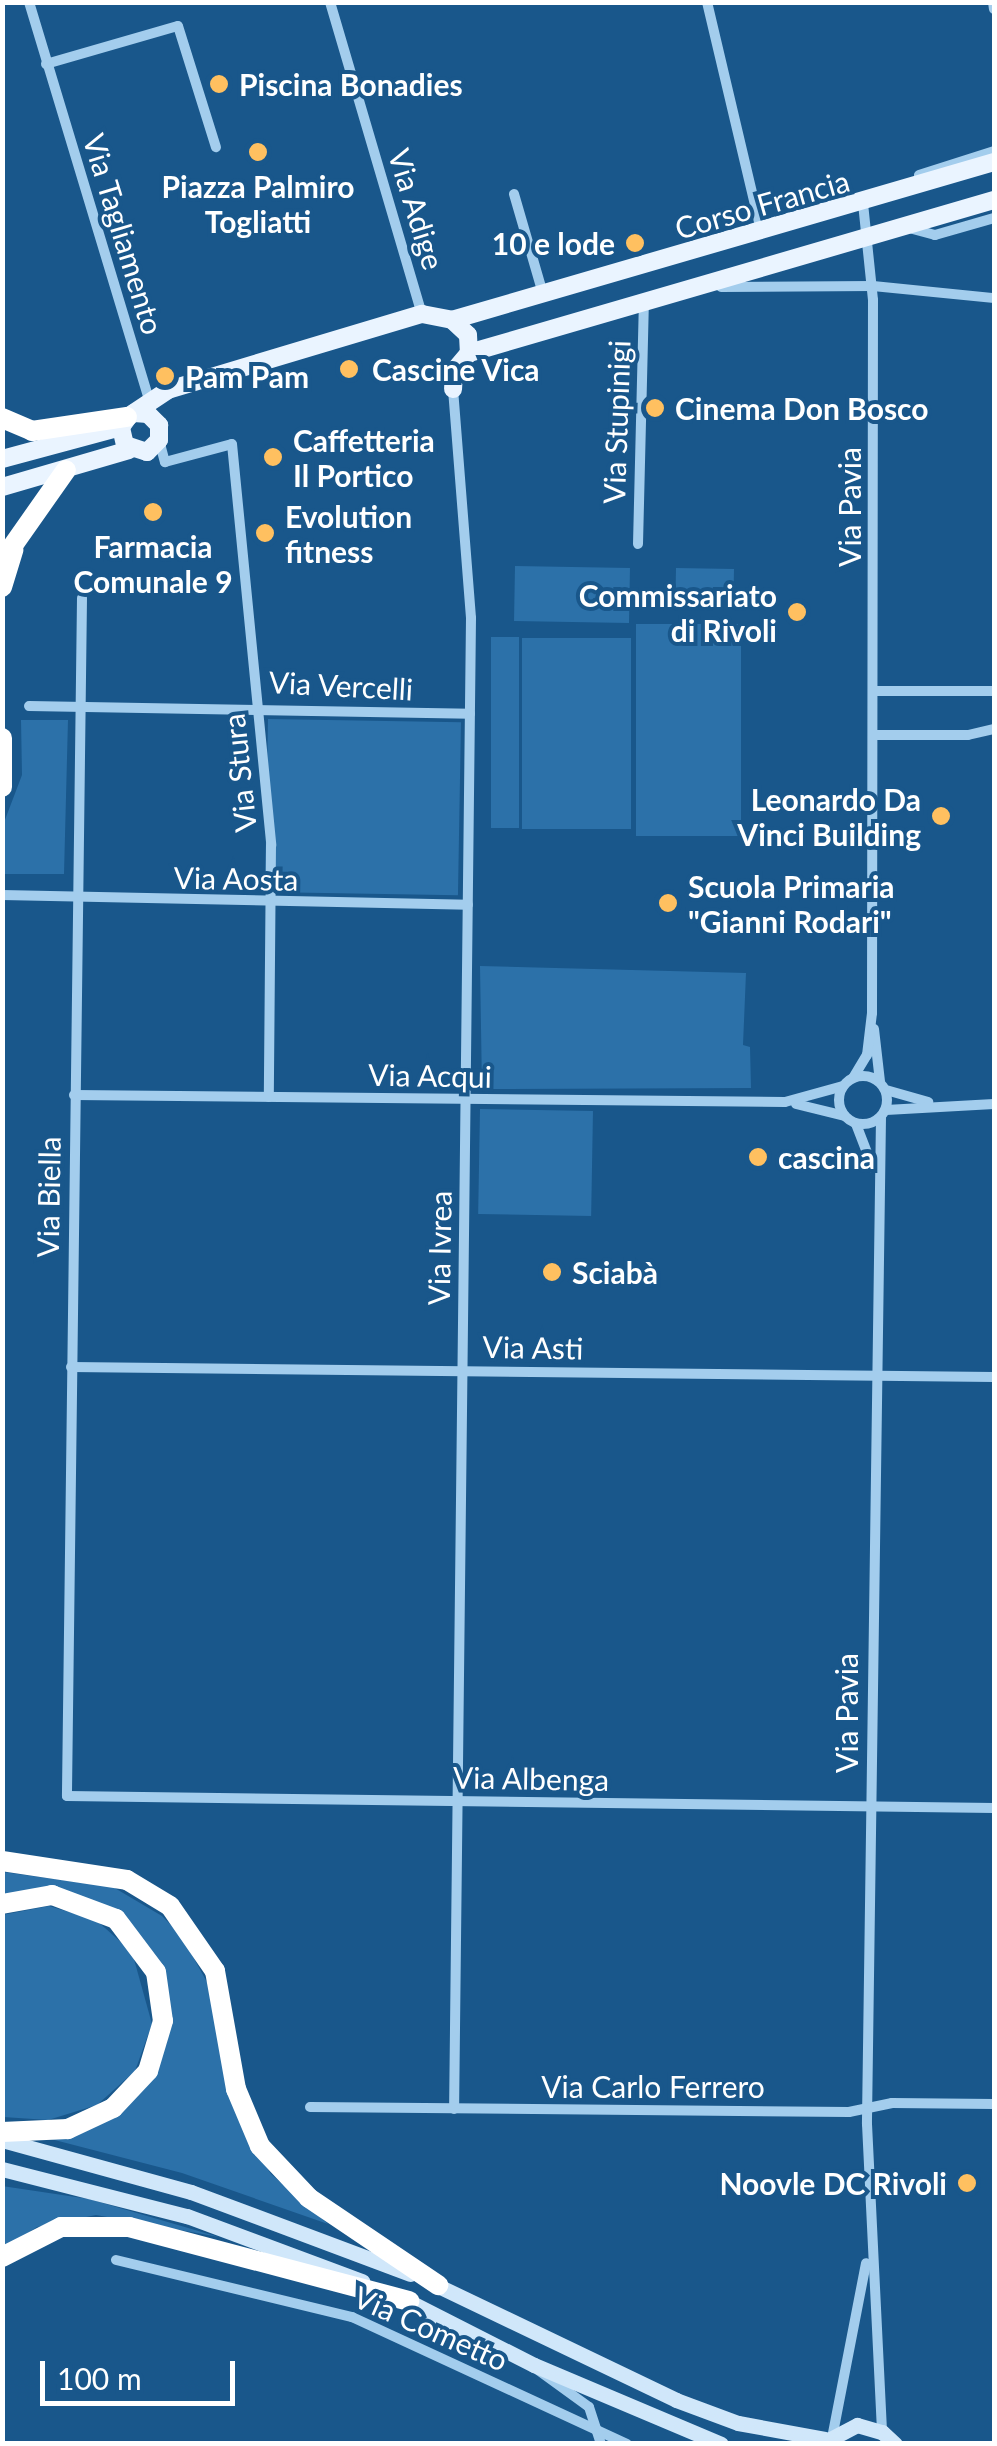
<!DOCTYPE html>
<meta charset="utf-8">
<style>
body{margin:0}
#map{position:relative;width:997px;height:2446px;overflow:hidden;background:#19578b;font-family:Lato,sans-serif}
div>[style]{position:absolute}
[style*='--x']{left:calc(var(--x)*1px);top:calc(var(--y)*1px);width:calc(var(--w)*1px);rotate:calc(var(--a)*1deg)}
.green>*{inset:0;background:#2c71a9;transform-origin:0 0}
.minor>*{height:10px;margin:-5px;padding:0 5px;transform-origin:5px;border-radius:5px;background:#a3cded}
.minor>.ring{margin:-5px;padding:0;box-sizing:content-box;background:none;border:10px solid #a3cded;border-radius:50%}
.secondary>*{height:15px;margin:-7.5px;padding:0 7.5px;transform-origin:7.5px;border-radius:7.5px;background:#d0e7fa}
.primary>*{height:18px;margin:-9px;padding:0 9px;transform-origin:9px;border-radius:9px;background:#eaf4ff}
.motorway>*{height:20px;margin:-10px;padding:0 10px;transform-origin:10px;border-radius:10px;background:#fff}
.dots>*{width:28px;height:28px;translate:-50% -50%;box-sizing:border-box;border:5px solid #19578b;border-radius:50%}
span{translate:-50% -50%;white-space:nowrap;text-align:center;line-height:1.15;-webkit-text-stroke:8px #19578b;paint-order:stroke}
.poi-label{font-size:30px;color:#fff;font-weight:700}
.left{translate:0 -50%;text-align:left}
.right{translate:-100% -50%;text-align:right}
.street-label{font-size:30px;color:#fff}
.frame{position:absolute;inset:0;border:5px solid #fff;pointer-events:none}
.scale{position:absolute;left:40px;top:2361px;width:195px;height:45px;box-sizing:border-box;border:5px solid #fff;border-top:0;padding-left:12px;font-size:30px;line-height:35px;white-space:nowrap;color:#fff;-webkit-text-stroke:8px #19578b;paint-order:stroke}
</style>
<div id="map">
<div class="green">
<i style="left:515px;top:566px;width:115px;height:55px;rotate:1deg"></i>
<i style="left:676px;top:568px;width:58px;height:27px;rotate:1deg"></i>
<i style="left:636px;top:624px;width:105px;height:212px"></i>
<i style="left:491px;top:637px;width:28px;height:191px"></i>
<i style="left:522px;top:638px;width:109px;height:191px"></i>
<i style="left:268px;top:719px;width:193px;height:173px;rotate:1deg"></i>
<i style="clip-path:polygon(21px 720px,68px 720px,64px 874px,3px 874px,3px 825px,22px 775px)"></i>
<i style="clip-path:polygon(480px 966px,746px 973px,743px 1045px,750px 1047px,751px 1088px,482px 1089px)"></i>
<i style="left:480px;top:1109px;width:113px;height:105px;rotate:1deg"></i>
<i style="clip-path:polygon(3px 1872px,113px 1887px,162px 1916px,181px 1935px,208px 1984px,229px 2095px,248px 2139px,271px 2174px,328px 2224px,182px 2173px,43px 2137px,153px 2073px,167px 2043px,170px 2009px,155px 1954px,116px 1911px,59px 1889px,3px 1897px)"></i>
<i style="clip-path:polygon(49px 1906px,96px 1920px,132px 1952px,152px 2024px,135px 2071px,97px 2105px,48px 2120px,3px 2117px,2px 1915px)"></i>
<i style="clip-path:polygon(2px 2186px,89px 2199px,219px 2237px,96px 2215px,37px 2227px,3px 2249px)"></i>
</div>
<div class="minor">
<i style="--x:29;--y:2;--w:420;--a:73.2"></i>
<i style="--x:330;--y:2;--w:325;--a:73.6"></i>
<i style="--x:707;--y:2;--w:234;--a:76.7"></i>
<i style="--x:993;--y:2;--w:7;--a:82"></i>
<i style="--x:46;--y:64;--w:137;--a:-16.1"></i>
<i style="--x:178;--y:26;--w:127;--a:72.6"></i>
<i style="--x:919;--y:175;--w:79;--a:-17.7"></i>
<i style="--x:514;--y:194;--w:104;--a:73.8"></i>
<i style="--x:909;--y:228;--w:27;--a:15"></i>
<i style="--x:935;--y:235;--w:61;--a:-16.1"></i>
<i style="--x:721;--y:287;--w:152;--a:-0.4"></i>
<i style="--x:873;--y:286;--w:122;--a:5.7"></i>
<i style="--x:453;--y:389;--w:230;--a:85.5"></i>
<i style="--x:471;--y:618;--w:1491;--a:90.65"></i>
<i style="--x:159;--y:440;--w:23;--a:75"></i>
<i style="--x:165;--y:462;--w:69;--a:-15"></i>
<i style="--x:232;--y:444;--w:403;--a:84.4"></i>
<i style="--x:271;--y:845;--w:252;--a:90.5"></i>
<i style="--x:638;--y:544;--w:242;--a:-88.6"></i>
<i style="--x:82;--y:598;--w:1198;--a:90.72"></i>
<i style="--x:67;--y:1796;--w:927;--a:0.74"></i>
<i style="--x:874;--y:691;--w:120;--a:0"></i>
<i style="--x:29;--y:706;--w:441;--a:1"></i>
<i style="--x:874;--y:735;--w:94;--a:0"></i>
<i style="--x:968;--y:735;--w:27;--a:-13"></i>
<i style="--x:2;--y:895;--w:466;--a:1.2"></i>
<i style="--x:874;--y:1029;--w:53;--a:83.5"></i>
<i class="ring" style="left:839px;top:1076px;width:38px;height:38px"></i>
<i style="--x:853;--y:1078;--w:27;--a:-59"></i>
<i style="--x:867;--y:1055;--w:42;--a:-83.2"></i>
<i style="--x:872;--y:1013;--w:713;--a:-89.92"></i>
<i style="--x:873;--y:300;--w:97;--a:-95.9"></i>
<i style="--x:886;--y:1090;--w:44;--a:15.9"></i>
<i style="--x:74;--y:1095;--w:711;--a:0.56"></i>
<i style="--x:785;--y:1102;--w:60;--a:-15.4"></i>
<i style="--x:796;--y:1104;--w:50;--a:13.8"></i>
<i style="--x:886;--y:1110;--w:108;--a:-3.2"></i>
<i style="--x:881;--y:1117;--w:1007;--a:90.8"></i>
<i style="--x:867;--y:2124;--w:308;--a:87.2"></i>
<i style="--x:856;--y:1124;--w:47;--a:68.9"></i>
<i style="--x:71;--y:1367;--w:923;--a:0.62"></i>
<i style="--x:310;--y:2107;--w:539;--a:0.53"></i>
<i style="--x:849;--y:2112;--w:44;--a:-11.8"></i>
<i style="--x:892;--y:2103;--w:102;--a:0.6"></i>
<i style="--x:116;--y:2260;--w:243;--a:13.6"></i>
<i style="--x:352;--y:2317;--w:303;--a:24.8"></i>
<i style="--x:538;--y:2370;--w:63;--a:36"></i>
<i style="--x:589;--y:2407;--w:39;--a:72"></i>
<i style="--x:833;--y:2433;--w:173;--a:-79"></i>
</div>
<div class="secondary">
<i style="--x:2;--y:2140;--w:196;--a:15.4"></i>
<i style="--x:191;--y:2192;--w:234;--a:20.5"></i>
<i style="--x:2;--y:2169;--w:191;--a:14.3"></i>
<i style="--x:187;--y:2216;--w:187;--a:20.4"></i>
<i style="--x:432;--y:2283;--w:271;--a:25.6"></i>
<i style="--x:676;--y:2400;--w:66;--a:20.4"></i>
<i style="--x:738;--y:2423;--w:88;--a:10.4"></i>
<i style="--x:402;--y:2298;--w:148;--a:26.9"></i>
<i style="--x:534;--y:2365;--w:203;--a:22.9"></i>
<i style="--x:821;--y:2444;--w:41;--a:-27.8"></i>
<i style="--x:857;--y:2425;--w:26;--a:16"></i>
<i style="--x:882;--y:2432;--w:18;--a:43"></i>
</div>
<div class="primary">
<i style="--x:452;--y:320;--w:565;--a:-16.25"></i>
<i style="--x:469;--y:353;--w:547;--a:-16.25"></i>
<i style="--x:134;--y:413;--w:14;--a:4"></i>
<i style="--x:148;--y:414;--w:16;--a:45"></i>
<i style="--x:159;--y:425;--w:15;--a:90"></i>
<i style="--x:159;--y:440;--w:17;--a:135"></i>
<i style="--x:147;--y:452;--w:23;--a:-162"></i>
<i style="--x:125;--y:445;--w:18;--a:-103"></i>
<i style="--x:121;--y:427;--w:14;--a:-54"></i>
<i style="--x:129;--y:416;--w:47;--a:-33.7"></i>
<i style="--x:168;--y:390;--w:265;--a:-16.7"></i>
<i style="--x:422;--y:314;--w:31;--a:11"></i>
<i style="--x:452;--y:320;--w:22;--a:43"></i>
<i style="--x:468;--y:335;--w:18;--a:87"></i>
<i style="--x:469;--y:353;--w:23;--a:130"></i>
<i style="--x:454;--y:371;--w:18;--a:93"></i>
<i style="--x:2;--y:459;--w:123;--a:-15.1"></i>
<i style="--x:2;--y:487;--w:132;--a:-16.2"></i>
</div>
<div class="motorway">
<i style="--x:2;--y:418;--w:33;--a:23"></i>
<i style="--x:32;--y:431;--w:96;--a:-8.4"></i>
<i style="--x:2;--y:561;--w:111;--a:-54.9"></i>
<i style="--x:2;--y:587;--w:39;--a:-73"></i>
<i style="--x:2;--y:738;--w:49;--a:90"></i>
<i style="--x:2;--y:1861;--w:126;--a:8.6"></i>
<i style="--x:127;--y:1880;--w:50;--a:31.2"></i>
<i style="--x:170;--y:1906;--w:79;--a:55.3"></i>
<i style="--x:215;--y:1971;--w:120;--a:79.9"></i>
<i style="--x:236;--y:2089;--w:62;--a:67.2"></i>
<i style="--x:260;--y:2146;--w:71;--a:46.7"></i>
<i style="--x:309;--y:2198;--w:156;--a:34"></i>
<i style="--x:2;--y:1904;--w:51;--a:-10.2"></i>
<i style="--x:52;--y:1895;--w:68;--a:20.6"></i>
<i style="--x:116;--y:1919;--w:66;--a:53"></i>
<i style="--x:156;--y:1972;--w:49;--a:81.9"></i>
<i style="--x:163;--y:2021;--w:52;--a:106.7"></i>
<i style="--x:148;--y:2071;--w:51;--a:133.4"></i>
<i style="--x:113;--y:2108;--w:50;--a:155"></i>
<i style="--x:68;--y:2129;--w:66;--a:177.4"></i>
<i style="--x:2;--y:2257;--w:66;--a:-27"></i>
<i style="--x:61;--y:2227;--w:68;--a:0"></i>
<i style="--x:129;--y:2227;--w:290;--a:14.8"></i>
</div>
<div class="dots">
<i style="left:219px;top:84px;background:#ffc060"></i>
<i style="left:258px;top:152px;background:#ffc060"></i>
<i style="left:635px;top:243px;background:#ffc060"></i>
<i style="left:349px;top:369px;background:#ffc060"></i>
<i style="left:165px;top:376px;background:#ffc060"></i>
<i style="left:655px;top:408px;background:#ffc060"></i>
<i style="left:273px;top:457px;background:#ffc060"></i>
<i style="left:153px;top:512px;background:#ffc060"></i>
<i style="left:265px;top:533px;background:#ffc060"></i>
<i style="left:797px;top:612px;background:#ffc060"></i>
<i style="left:941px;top:816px;background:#ffc060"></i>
<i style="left:668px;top:903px;background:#ffc060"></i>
<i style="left:758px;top:1157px;background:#ffc060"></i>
<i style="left:552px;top:1272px;background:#ffc060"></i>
<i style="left:967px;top:2183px;background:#ffc060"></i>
</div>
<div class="poi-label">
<span class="left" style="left:239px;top:84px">Piscina Bonadies</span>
<span style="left:258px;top:203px">Piazza Palmiro<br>Togliatti</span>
<span class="right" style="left:615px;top:243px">10 e lode</span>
<span class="left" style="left:372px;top:369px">Cascine Vica</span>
<span class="left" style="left:185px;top:376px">Pam Pam</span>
<span class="left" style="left:675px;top:408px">Cinema Don Bosco</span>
<span class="left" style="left:293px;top:457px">Caffetteria<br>Il Portico</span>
<span class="left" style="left:285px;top:533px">Evolution<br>fitness</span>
<span style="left:153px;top:563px">Farmacia<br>Comunale 9</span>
<span class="right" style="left:777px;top:612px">Commissariato<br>di Rivoli</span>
<span class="right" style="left:921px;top:816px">Leonardo Da<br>Vinci Building</span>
<span class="left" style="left:688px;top:903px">Scuola Primaria<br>"Gianni Rodari"</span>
<span class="left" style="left:778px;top:1157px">cascina</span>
<span class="left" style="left:572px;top:1272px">Sciabà</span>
<span class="right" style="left:947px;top:2183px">Noovle DC Rivoli</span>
</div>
<div class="street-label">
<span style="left:762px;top:204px;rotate:-16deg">Corso Francia</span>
<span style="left:417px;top:209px;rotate:73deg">Via Adige</span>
<span style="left:124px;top:234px;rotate:73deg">Via Tagliamento</span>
<span style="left:616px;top:422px;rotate:-88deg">Via Stupinigi</span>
<span style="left:849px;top:507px;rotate:-90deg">Via Pavia</span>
<span style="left:341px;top:685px;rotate:3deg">Via Vercelli</span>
<span style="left:239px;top:773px;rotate:-96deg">Via Stura</span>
<span style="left:236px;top:878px;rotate:1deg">Via Aosta</span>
<span style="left:430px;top:1075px;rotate:1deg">Via Acqui</span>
<span style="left:48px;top:1197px;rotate:-89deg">Via Biella</span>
<span style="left:439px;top:1248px;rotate:-89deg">Via Ivrea</span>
<span style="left:533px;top:1347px;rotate:1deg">Via Asti</span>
<span style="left:846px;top:1713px;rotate:-90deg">Via Pavia</span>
<span style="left:531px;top:1778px;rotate:1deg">Via Albenga</span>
<span style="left:653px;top:2086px">Via Carlo Ferrero</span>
<span style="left:431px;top:2328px;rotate:24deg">Via Cometto</span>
</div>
<div class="frame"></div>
<div class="scale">100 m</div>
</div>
